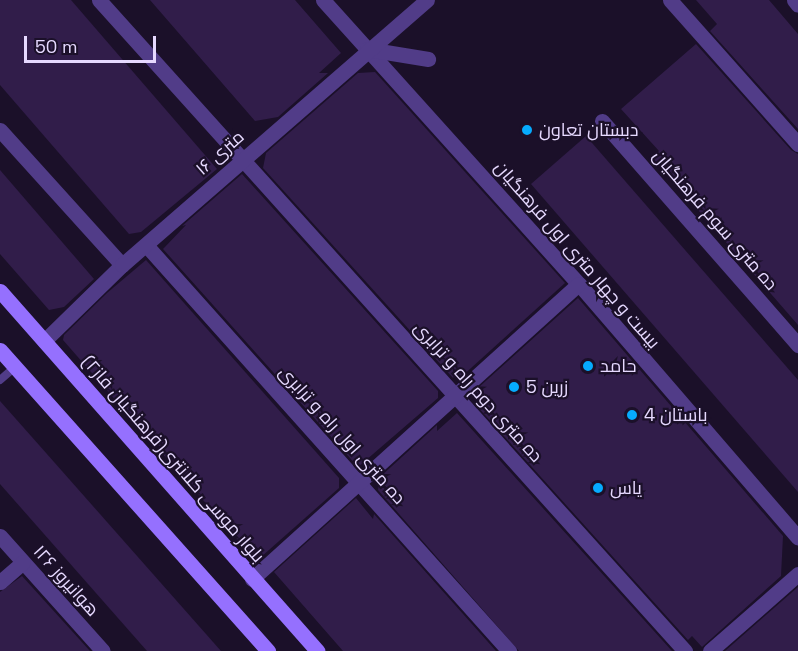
<!DOCTYPE html>
<meta charset="utf-8">
<style>
body{margin:0}
#map{position:relative;width:798px;height:651px;overflow:hidden;background:#1b1029;font-family:"Space Grotesk",Cairo,sans-serif}
div>[style]{position:absolute}
[style*='--x']{left:calc(var(--x)*1px);top:calc(var(--y)*1px);width:calc(var(--w)*1px);rotate:calc(var(--a)*1deg)}
.building>*{inset:0;background:#311d4a}
.lane>*{height:8px;margin:-4px;padding:0 4px;transform-origin:4px;border-radius:4px;background:#513c88}
.street>*{height:15px;margin:-7.5px;padding:0 7.5px;transform-origin:7.5px;border-radius:7.5px;background:#513c88}
.secondary>*{height:15px;margin:-7.5px;padding:0 7.5px;transform-origin:7.5px;border-radius:7.5px;background:#9570fe}
.dots>*{width:16px;height:16px;translate:-50% -50%;box-sizing:border-box;border:3px solid #1b1029;border-radius:50%}
span{translate:-50% -50%;white-space:nowrap;text-align:center;line-height:1.15;-webkit-text-stroke:4.5px #1b1029;paint-order:stroke}
.poi-label{font-size:18px;color:#e6d9ff}
.left{translate:0 -50%;text-align:left}
.street-label{font-size:18px;color:#e6d9ff}
.scale{position:absolute;left:24px;top:36px;width:132px;height:27px;box-sizing:border-box;border:3px solid #e6d9ff;border-top:0;padding-left:8px;font-size:18px;line-height:21px;white-space:nowrap;color:#e6d9ff;-webkit-text-stroke:4px #1b1029;paint-order:stroke}
</style>
<div id="map">
<div class="building">
<i style="clip-path:polygon(0 0,71px 0,217px 169px,141px 232px,129px 234px,0 85px)"></i>
<i style="clip-path:polygon(150px 0,295px 0,341px 53px,319px 73px,328px 73px,278px 117px,255px 121px)"></i>
<i style="clip-path:polygon(696px 0,769px 0,798px 34px,798px 129px,710px 31px,717px 24px)"></i>
<i style="clip-path:polygon(696px 44px,791px 150px,798px 154px,798px 325px,652px 157px,659px 151px,621px 109px)"></i>
<i style="clip-path:polygon(375px 72px,565px 283px,460px 378px,453px 378px,263px 168px,266px 153px,358px 73px)"></i>
<i style="clip-path:polygon(586px 136px,798px 380px,798px 492px,531px 184px)"></i>
<i style="clip-path:polygon(0 170px,94px 279px,64px 307px,49px 310px,0 254px)"></i>
<i style="clip-path:polygon(242px 174px,438px 391px,438px 398px,358px 467px,163px 249px,186px 225px,182px 226px)"></i>
<i style="clip-path:polygon(146px 260px,339px 478px,339px 488px,261px 557px,252px 556px,63px 340px,64px 335px,107px 293px)"></i>
<i style="clip-path:polygon(578px 298px,783px 536px,781px 576px,702px 647px,692px 636px,688px 640px,475px 404px,478px 388px)"></i>
<i style="clip-path:polygon(0 401px,39px 445px,221px 651px,147px 651px,0 484px)"></i>
<i style="clip-path:polygon(457px 413px,672px 651px,519px 651px,378px 490px,380px 477px,437px 425px,437px 431px)"></i>
<i style="clip-path:polygon(356px 498px,373px 519px,374px 514px,496px 651px,343px 651px,274px 572px)"></i>
<i style="clip-path:polygon(22px 576px,90px 651px,0 651px,0 592px)"></i>
<i style="clip-path:polygon(798px 587px,798px 651px,725px 651px)"></i>
</div>
<div class="lane">
<i style="--x:0;--y:380;--w:20;--a:-41"></i>
</div>
<div class="street">
<i style="--x:99;--y:0;--w:876;--a:48.01"></i>
<i style="--x:323;--y:0;--w:382;--a:48"></i>
<i style="--x:579;--y:284;--w:335;--a:49.2"></i>
<i style="--x:670;--y:0;--w:193;--a:48.4"></i>
<i style="--x:794;--y:0;--w:6;--a:51"></i>
<i style="--x:367;--y:49;--w:62;--a:9.3"></i>
<i style="--x:602;--y:121;--w:298;--a:48.8"></i>
<i style="--x:0;--y:130;--w:182;--a:47.9"></i>
<i style="--x:146;--y:245;--w:545;--a:48.2"></i>
<i style="--x:44;--y:341;--w:109;--a:-44.3"></i>
<i style="--x:122;--y:265;--w:404;--a:-41"></i>
<i style="--x:0;--y:536;--w:154;--a:48.2"></i>
<i style="--x:252;--y:579;--w:440;--a:-42.1"></i>
<i style="--x:0;--y:582;--w:30;--a:-41"></i>
<i style="--x:710;--y:651;--w:117;--a:-41.2"></i>
</div>
<div class="secondary">
<i style="--x:0;--y:291;--w:480;--a:48.6"></i>
<i style="--x:0;--y:350;--w:403;--a:48.3"></i>
</div>
<div class="dots">
<i style="left:527px;top:130px;background:#06abfe"></i>
<i style="left:588px;top:366px;background:#06abfe"></i>
<i style="left:514px;top:387px;background:#06abfe"></i>
<i style="left:632px;top:415px;background:#06abfe"></i>
<i style="left:598px;top:488px;background:#06abfe"></i>
</div>
<div class="poi-label">
<span class="left" style="left:539px;top:130px">دبستان تعاون</span>
<span class="left" style="left:600px;top:366px">حامد</span>
<span class="left" style="left:526px;top:387px">زرین 5</span>
<span class="left" style="left:644px;top:415px">باستان 4</span>
<span class="left" style="left:610px;top:488px">یاس</span>
</div>
<div class="street-label">
<span style="left:220px;top:153px;rotate:-41deg">۱۶ متری</span>
<span style="left:715px;top:220px;rotate:49deg">ده متری سوم فرهنگیان</span>
<span style="left:577px;top:255px;rotate:49deg">بیست و چهار متری اول فرهنگیان</span>
<span style="left:478px;top:392px;rotate:48deg">ده متری دوم راه و ترابری</span>
<span style="left:342px;top:435px;rotate:48deg">ده متری اول راه و ترابری</span>
<span style="left:173px;top:459px;rotate:49deg">بلوار موسی کلانتری(فرهنگیان فاز۲)</span>
<span style="left:66px;top:581px;rotate:48deg">هوانیروز ۱۲۶</span>
</div>
<div class="scale">50 m</div>
</div>
